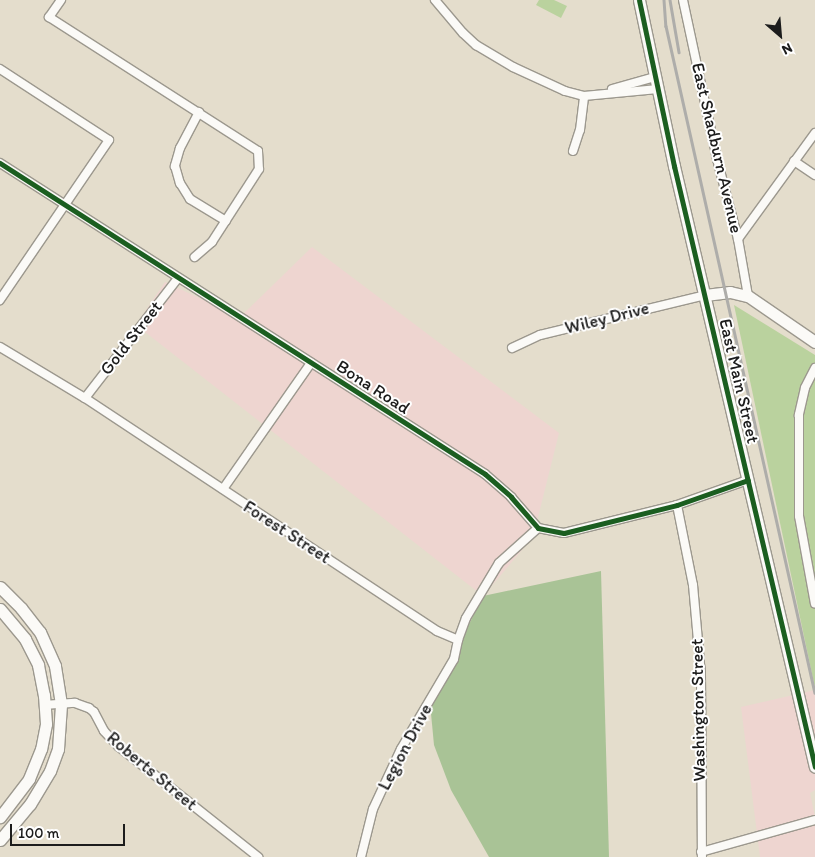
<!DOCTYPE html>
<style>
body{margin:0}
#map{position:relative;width:815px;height:857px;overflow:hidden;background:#e4ddcc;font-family:Itim,sans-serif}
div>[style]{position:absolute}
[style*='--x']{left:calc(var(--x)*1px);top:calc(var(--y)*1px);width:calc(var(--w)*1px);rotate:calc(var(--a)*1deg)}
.built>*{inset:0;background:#eed5d0}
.green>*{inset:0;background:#bad29e}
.forest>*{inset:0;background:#a9c396}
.roads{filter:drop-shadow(1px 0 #9c988e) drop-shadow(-1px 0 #9c988e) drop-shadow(0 1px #9c988e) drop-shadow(0 -1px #9c988e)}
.street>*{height:8px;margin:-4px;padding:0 4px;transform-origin:4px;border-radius:4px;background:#fbfaf7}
.secondary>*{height:11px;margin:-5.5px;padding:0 5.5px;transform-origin:5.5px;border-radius:5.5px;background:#fbfaf7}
.rail>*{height:2.5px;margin:-1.25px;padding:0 1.25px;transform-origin:1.25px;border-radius:1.25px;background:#aeadaa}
.cycleway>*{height:5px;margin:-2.5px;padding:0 2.5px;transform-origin:2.5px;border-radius:2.5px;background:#1b5e20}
span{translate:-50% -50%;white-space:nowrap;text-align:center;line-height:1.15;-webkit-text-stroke:4px #fff;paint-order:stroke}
.street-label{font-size:18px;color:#1c1c1c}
.north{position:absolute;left:755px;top:10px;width:50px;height:50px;-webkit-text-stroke:4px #fff;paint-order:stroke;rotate:153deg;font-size:14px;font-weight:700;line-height:20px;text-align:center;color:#1c1c1c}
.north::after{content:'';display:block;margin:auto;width:18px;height:22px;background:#1c1c1c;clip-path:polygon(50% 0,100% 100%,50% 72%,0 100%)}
.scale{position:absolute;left:10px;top:824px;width:115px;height:22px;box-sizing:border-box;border:2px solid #1c1c1c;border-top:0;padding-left:6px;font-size:15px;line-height:18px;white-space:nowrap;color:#1c1c1c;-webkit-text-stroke:4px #fff;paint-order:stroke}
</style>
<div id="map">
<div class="built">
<i style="clip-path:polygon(312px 247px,559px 433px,533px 537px,483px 596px,136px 325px,165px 282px,240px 317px)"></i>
<i style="clip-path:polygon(815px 690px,815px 790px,810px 793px,815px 817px,815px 857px,760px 857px,741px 707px)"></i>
</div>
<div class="green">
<i style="clip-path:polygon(539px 0,554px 0,567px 6px,561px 18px,536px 5px)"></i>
<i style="clip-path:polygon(734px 305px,815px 355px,815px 688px,794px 589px)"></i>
</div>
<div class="forest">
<i style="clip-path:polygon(601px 571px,609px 857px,489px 857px,451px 790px,434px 745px,430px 703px,483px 596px)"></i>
</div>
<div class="roads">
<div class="street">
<i style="--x:61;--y:0;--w:21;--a:125"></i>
<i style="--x:49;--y:17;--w:248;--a:32.7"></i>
<i style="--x:258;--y:151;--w:18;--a:87"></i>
<i style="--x:259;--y:169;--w:87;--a:122.8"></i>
<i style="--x:212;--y:242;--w:23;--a:139"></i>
<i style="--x:435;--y:0;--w:43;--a:49.7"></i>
<i style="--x:463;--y:33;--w:18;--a:43"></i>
<i style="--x:476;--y:45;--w:43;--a:30.7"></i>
<i style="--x:513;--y:67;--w:57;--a:24.8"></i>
<i style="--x:565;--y:91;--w:20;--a:15"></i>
<i style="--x:584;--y:96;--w:74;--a:-5.4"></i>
<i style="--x:683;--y:0;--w:163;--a:77.9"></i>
<i style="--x:717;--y:159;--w:83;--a:75.3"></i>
<i style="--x:738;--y:239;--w:58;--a:80"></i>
<i style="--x:0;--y:69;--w:130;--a:33.1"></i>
<i style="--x:109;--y:140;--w:194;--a:124.3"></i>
<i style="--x:612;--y:89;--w:45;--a:-15.6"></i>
<i style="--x:199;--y:112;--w:41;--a:117.8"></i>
<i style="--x:180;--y:148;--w:19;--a:106"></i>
<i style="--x:175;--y:166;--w:18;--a:74"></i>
<i style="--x:180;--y:183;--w:19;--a:58"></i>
<i style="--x:190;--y:199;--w:42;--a:31.4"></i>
<i style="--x:573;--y:151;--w:22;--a:-72"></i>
<i style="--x:580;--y:130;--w:34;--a:-83"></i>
<i style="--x:794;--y:161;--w:25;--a:34"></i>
<i style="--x:0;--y:163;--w:576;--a:32.67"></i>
<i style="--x:485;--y:474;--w:35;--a:41"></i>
<i style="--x:511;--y:497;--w:41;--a:48.9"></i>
<i style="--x:538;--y:528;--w:26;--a:11"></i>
<i style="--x:564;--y:533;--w:116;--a:-13.9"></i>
<i style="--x:677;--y:505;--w:75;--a:-19.4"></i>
<i style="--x:738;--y:239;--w:131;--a:-54"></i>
<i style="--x:0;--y:347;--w:99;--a:31"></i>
<i style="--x:85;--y:398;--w:422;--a:33.5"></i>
<i style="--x:437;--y:631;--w:23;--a:23"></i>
<i style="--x:458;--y:640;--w:23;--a:-70"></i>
<i style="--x:466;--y:618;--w:64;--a:-59"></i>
<i style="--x:499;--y:563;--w:52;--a:-41.9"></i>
<i style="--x:512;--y:348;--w:31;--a:-25"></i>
<i style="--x:540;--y:335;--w:170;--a:-13.6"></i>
<i style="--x:815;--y:368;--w:22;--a:117"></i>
<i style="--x:805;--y:388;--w:28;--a:103"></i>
<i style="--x:799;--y:415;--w:101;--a:90"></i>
<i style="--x:799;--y:516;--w:89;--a:79.7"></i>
<i style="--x:85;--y:398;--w:152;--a:-52.2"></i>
<i style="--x:223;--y:489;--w:154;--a:-55.1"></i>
<i style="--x:677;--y:505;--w:82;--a:78.7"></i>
<i style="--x:693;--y:585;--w:90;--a:84.9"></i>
<i style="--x:701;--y:675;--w:182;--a:89.7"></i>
<i style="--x:44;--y:705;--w:31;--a:-4"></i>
<i style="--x:75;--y:703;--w:15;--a:20"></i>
<i style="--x:89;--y:708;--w:6;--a:39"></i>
<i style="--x:94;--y:712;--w:21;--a:62"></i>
<i style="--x:104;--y:731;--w:21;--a:47"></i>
<i style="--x:118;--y:746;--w:179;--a:38.4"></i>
<i style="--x:701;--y:852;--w:118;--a:-15.7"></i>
<i style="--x:361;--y:857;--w:49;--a:-76"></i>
<i style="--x:373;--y:809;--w:66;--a:-65"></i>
<i style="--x:401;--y:749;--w:104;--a:-59.5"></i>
<i style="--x:454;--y:659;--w:19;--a:-78"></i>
</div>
<div class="secondary">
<i style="--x:639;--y:0;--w:170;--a:78.1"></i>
<i style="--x:674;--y:166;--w:617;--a:76.8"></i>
<i style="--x:705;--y:295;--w:25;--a:-7"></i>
<i style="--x:730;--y:292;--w:18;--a:13"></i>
<i style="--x:748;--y:296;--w:81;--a:34.5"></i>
<i style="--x:0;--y:587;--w:30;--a:45"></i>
<i style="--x:21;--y:608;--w:31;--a:52"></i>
<i style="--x:40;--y:632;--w:37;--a:66"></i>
<i style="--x:55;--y:666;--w:39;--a:81"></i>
<i style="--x:61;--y:705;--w:44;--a:93.9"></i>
<i style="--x:58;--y:749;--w:23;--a:110"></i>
<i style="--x:50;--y:771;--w:39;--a:121"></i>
<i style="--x:30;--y:804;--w:47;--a:129.8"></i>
<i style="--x:0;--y:609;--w:39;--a:50"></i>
<i style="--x:25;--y:639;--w:29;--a:63"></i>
<i style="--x:38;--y:665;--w:31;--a:79"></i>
<i style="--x:44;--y:695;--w:29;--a:86"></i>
<i style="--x:46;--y:724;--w:25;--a:101"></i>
<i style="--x:41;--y:749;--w:32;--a:112"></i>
<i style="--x:29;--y:779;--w:48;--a:127.3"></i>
</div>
</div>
<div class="rail">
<i style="--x:664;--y:0;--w:26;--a:86"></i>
<i style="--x:666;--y:26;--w:683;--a:77.41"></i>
<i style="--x:670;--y:0;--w:53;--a:80.2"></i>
</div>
<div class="cycleway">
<i style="--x:639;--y:0;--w:170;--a:78.1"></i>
<i style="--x:674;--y:166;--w:617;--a:76.8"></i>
<i style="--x:0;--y:163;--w:576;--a:32.67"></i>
<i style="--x:485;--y:474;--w:35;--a:41"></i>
<i style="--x:511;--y:497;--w:41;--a:48.9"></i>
<i style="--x:538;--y:528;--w:26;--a:11"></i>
<i style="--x:564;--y:533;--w:116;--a:-13.9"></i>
<i style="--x:677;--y:505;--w:75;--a:-19.4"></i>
</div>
<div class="street-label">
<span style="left:717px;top:148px;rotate:77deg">East Shadburn Avenue</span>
<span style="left:607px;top:318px;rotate:-14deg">Wiley Drive</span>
<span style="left:131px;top:338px;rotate:-52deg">Gold Street</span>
<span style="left:739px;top:381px;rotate:77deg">East Main Street</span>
<span style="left:373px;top:387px;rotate:33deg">Bona Road</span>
<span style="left:287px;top:532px;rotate:33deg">Forest Street</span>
<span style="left:698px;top:710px;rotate:-91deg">Washington Street</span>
<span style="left:405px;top:747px;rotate:-62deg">Legion Drive</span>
<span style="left:152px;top:771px;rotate:40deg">Roberts Street</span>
</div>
<div class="north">N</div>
<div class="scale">100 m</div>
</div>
